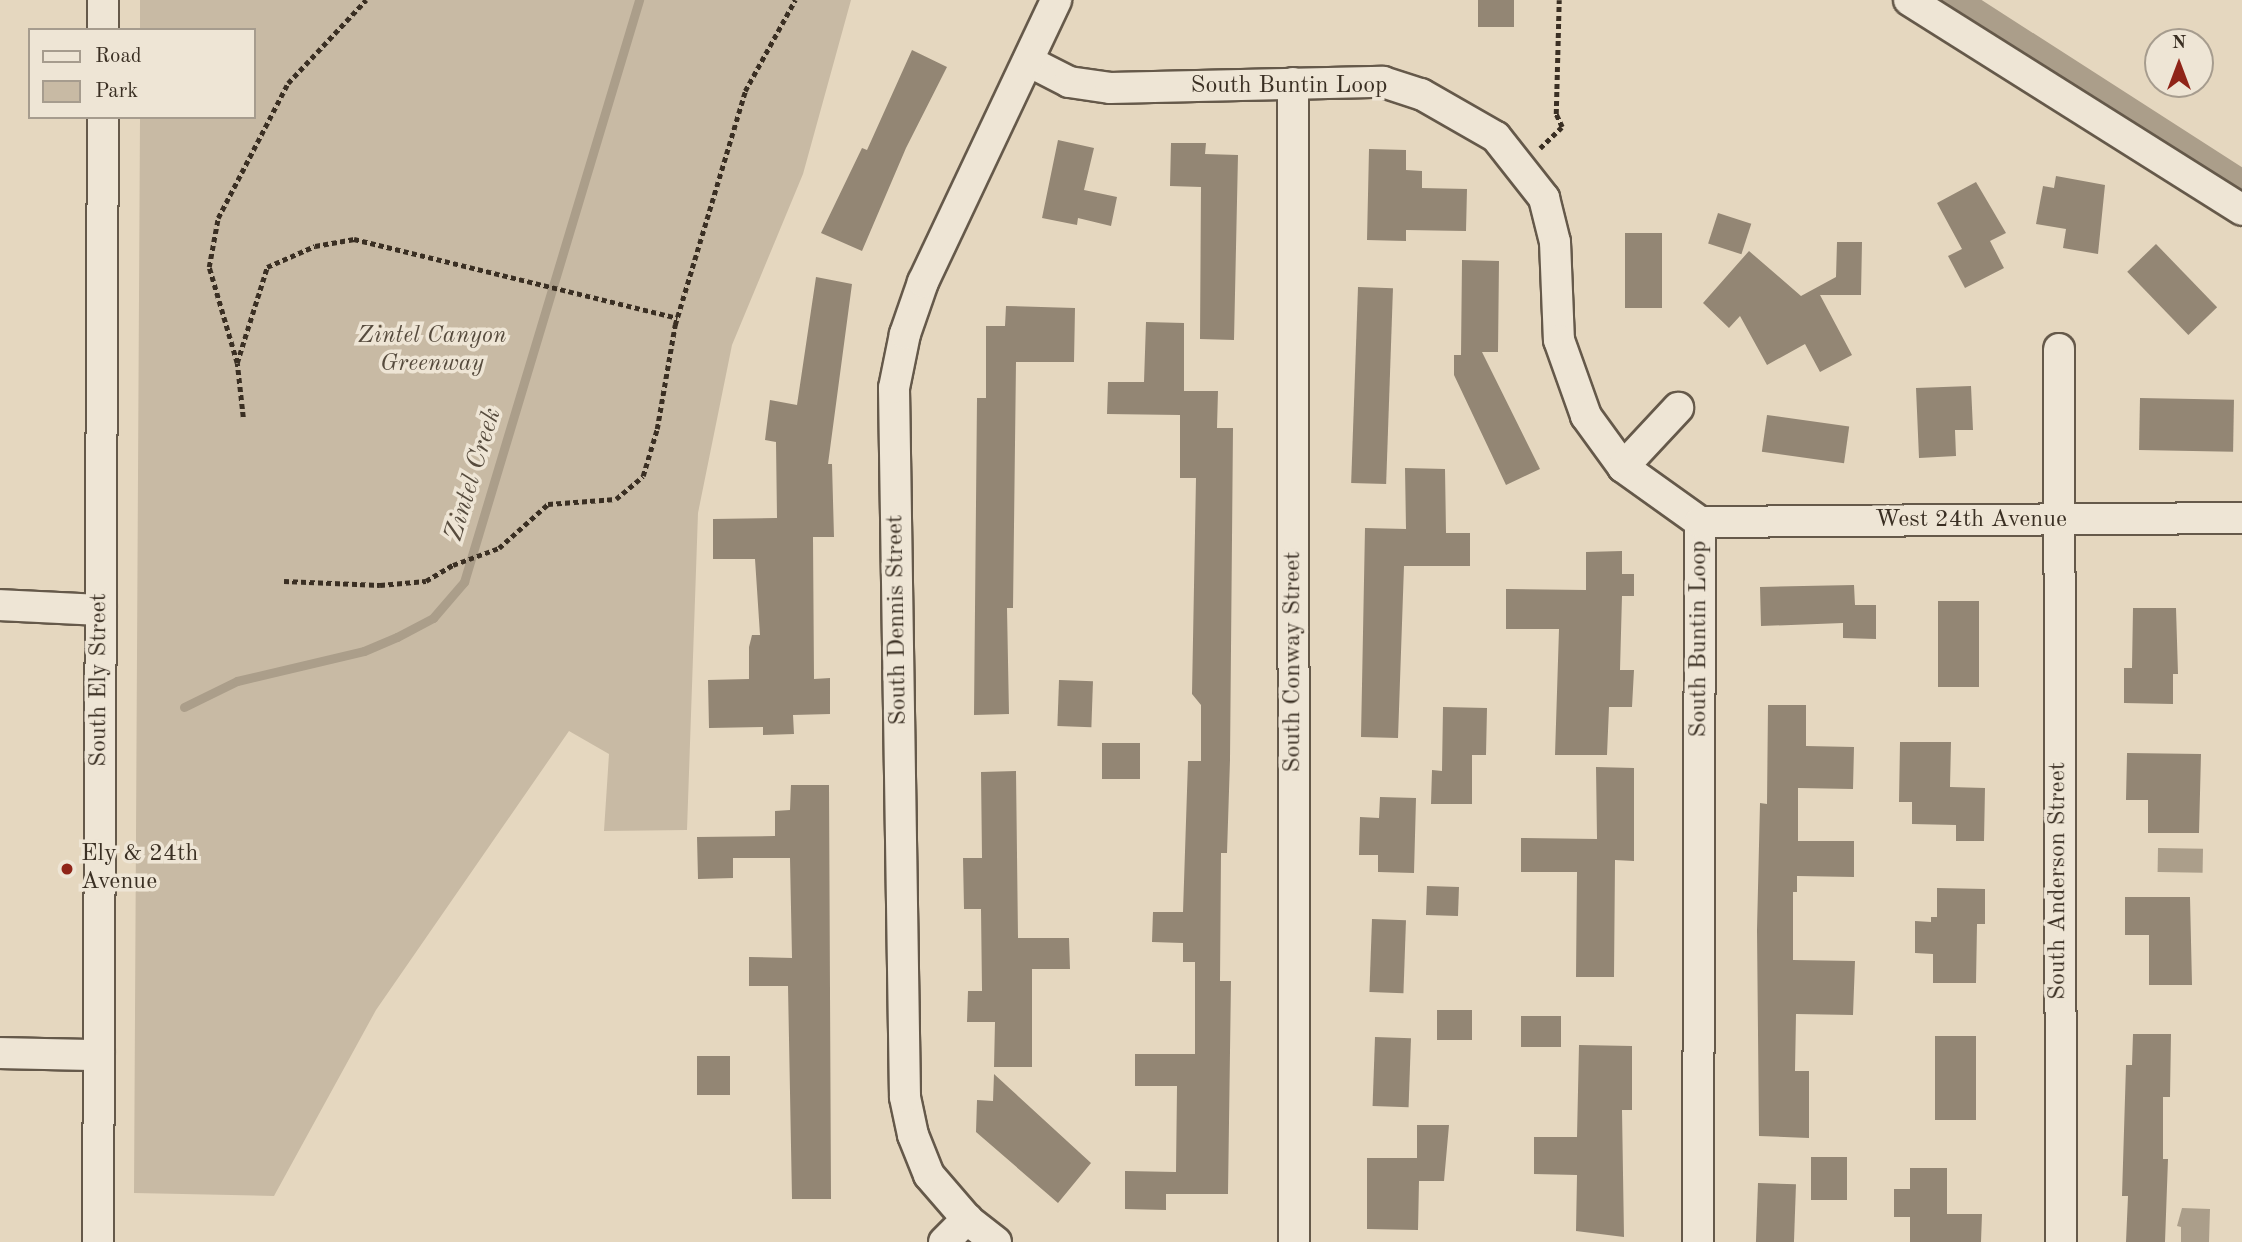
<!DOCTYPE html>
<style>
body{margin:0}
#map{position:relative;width:2242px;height:1242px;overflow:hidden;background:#e5d7bf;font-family:"Old Standard TT",serif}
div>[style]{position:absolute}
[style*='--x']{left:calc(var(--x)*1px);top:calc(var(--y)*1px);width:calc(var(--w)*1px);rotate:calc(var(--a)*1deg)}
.green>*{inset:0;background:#c8baa4}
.water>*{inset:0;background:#ab9e8a;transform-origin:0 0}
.stream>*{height:9px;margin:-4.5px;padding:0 4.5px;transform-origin:4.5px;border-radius:4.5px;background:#ab9e8a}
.canal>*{height:32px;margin:-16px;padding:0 16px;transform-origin:16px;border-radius:16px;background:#ab9e8a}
.building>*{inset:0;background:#938674;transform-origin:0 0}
.path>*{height:4.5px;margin-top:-2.25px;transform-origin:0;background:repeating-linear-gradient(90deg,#3a2f23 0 5px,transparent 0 8.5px)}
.roads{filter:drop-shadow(2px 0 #65594a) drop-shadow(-2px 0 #65594a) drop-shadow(0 2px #65594a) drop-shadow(0 -2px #65594a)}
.minor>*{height:30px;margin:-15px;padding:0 15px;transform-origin:15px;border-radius:15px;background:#eee5d5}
.dots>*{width:19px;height:19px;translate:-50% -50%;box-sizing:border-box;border:4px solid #eee5d5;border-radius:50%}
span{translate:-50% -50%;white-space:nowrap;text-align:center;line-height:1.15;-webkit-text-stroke:7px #eee5d5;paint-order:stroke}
.street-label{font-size:24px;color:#3a2f23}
.park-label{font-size:24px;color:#564b3d;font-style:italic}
.poi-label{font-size:24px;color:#3a2f23}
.left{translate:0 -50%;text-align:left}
.water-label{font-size:26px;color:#564b3d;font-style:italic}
.legend{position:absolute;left:28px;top:28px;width:228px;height:91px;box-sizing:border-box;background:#eee5d5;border:2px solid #a69c8e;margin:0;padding:9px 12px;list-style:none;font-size:21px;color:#3a2f23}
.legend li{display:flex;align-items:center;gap:14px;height:35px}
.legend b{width:35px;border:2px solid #a69c8e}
.north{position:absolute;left:2144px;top:28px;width:70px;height:70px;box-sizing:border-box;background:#eee5d5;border:2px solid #a69c8e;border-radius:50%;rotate:0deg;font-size:19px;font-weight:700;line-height:28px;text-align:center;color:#3a2f23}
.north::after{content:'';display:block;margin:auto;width:24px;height:32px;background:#8f2418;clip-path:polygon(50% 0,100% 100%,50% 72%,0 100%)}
</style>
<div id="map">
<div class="green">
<i style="clip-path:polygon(140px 0,851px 0,803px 174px,732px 345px,698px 513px,687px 830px,604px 831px,609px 754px,569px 731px,376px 1010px,274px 1196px,134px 1193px,140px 117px,254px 117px,254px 30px,140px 30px)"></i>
</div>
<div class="water">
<i style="left:2158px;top:848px;width:45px;height:24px;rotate:1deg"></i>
<i style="clip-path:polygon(2182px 1208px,2210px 1209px,2209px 1242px,2181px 1242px,2181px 1227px,2177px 1226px)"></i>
</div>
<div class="stream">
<i style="--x:184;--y:707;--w:59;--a:-26.1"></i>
<i style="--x:237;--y:681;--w:130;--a:-13.3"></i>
<i style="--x:364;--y:651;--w:36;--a:-23"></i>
<i style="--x:397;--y:637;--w:41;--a:-27.8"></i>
<i style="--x:433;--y:618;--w:48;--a:-49.3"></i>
<i style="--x:464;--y:582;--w:608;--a:-73.26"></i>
</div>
<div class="canal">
<i style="--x:1952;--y:0;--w:345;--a:32.7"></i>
</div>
<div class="building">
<i style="left:1478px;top:0;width:36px;height:27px"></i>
<i style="clip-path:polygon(912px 50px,947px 67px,906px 148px,862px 251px,821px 233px,862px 148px,867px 150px)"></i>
<i style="clip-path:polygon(1058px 140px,1094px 148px,1084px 190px,1117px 197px,1111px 226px,1078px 218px,1077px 225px,1042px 218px)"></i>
<i style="clip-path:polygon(1171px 143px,1206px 143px,1205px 154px,1238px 155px,1234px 340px,1200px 339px,1201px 187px,1170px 186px)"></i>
<i style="clip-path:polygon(1369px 149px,1406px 150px,1406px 170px,1422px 171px,1422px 188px,1467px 189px,1466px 231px,1406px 230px,1406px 241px,1367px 240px)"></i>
<i style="clip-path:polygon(2056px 176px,2105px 185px,2098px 254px,2063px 248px,2066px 229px,2036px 224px,2043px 186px,2054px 188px)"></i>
<i style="clip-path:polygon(1976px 182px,2006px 233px,1990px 241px,2004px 268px,1965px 288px,1948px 256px,1962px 249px,1937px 203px)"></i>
<i style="left:1718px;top:213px;width:35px;height:32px;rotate:18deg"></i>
<i style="left:1625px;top:233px;width:37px;height:75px"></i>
<i style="clip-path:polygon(1837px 242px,1862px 242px,1861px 295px,1820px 295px,1852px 355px,1820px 372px,1805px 344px,1767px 365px,1740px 316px,1729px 328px,1703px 303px,1749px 251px,1801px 296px,1836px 277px)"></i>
<i style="left:2156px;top:244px;width:88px;height:40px;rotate:46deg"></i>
<i style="clip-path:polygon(1462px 260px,1499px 261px,1498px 352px,1482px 352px,1540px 469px,1506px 485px,1454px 375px,1454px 355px,1461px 355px)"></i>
<i style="clip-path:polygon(816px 277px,852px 284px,828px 464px,832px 464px,834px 537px,813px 537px,814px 679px,830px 678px,830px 714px,793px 715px,794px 734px,763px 735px,763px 727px,709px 728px,708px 680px,749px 679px,749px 647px,752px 635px,760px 635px,755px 559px,713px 559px,713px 519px,777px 518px,776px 442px,765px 440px,770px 400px,797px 405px)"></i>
<i style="left:1358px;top:287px;width:35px;height:196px;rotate:2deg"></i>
<i style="clip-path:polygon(1006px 306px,1075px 308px,1074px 362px,1016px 362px,1013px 608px,1007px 608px,1009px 714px,974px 715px,977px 398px,986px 398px,986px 326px,1005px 326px)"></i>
<i style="clip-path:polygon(1146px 322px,1184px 323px,1184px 391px,1218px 391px,1217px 428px,1233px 428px,1230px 760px,1227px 853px,1221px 853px,1220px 981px,1231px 981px,1228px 1194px,1166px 1194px,1166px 1210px,1125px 1209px,1125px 1171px,1176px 1172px,1177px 1086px,1135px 1086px,1135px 1054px,1195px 1054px,1195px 962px,1183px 962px,1183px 943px,1152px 942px,1153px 912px,1183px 912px,1188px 761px,1201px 761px,1201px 705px,1192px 694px,1196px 478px,1180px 478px,1180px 415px,1107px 414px,1108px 382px,1144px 382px)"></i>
<i style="clip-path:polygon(1971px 386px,1973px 430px,1955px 430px,1956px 456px,1919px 458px,1916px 388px)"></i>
<i style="left:2140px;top:398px;width:94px;height:52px;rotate:1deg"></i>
<i style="left:1767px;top:415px;width:83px;height:37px;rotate:8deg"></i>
<i style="clip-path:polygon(1405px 468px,1445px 469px,1446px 533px,1470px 533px,1470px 566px,1404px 566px,1398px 738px,1361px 737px,1365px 528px,1406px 529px)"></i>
<i style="clip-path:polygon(1622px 551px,1622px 574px,1634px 574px,1634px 596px,1622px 596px,1620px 670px,1634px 670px,1632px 707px,1609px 707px,1607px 755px,1555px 755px,1559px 629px,1506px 629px,1506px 589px,1586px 590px,1586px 552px)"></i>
<i style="clip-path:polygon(1854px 585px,1855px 605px,1876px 605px,1876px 639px,1843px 638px,1843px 623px,1761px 626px,1760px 587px)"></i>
<i style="left:1938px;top:601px;width:41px;height:86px"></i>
<i style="clip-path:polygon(2133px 608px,2176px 608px,2178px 674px,2173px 674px,2173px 704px,2124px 703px,2124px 668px,2132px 668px)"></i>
<i style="left:1059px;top:680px;width:34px;height:46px;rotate:2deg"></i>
<i style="clip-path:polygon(1768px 705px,1806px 705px,1806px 746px,1854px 747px,1853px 789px,1798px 788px,1798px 841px,1854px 841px,1854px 877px,1797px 876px,1797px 892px,1793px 892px,1793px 960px,1855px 961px,1853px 1015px,1796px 1014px,1795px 1071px,1809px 1071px,1809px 1138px,1759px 1136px,1757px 930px,1760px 803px,1767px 804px)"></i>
<i style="clip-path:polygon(1443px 707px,1487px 708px,1486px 755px,1472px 755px,1472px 804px,1431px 804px,1432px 770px,1442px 771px)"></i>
<i style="clip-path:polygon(1900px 742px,1951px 742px,1950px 787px,1985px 788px,1984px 841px,1956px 841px,1956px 825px,1912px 824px,1912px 802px,1899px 802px)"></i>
<i style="left:1102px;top:743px;width:38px;height:36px"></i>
<i style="clip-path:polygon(2127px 753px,2201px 754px,2199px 833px,2148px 833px,2148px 800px,2126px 800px)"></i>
<i style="clip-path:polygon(1596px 767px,1634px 768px,1634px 861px,1615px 860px,1614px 977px,1576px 977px,1577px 872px,1521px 872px,1521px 838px,1597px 839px)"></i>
<i style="clip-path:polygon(1016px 771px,1018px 938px,1069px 938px,1070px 969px,1032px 969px,1032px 1067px,994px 1067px,995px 1022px,967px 1022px,968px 991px,982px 991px,981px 909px,964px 909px,963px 858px,982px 858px,981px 772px)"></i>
<i style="clip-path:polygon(791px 785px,829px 785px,831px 1199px,792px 1199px,788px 986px,749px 986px,749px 957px,792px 958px,790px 858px,733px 858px,733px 878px,698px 879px,697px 837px,775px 836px,775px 811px,790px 810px)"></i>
<i style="clip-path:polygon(1380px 797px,1416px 798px,1414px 873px,1378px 872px,1378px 855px,1359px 855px,1360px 817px,1379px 818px)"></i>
<i style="left:1427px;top:886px;width:32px;height:29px;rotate:2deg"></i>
<i style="clip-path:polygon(1937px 888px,1985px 889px,1985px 924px,1977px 924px,1976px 983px,1933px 983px,1933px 954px,1915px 953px,1915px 921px,1931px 922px,1931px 917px,1937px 917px)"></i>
<i style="clip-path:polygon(2125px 897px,2190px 897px,2192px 985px,2149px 985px,2149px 935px,2125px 935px)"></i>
<i style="left:1372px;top:919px;width:34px;height:73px;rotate:2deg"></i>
<i style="left:1437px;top:1010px;width:35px;height:30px"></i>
<i style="left:1521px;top:1016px;width:40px;height:31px"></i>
<i style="clip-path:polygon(2133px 1034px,2171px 1034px,2170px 1097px,2163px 1097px,2163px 1159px,2168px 1159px,2165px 1242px,2126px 1242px,2128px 1196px,2122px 1196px,2126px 1065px,2132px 1065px)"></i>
<i style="left:1935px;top:1036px;width:41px;height:84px"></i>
<i style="left:1375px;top:1037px;width:36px;height:69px;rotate:2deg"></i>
<i style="clip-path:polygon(1579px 1045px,1632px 1046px,1632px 1110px,1622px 1110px,1624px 1237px,1576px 1231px,1577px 1175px,1534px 1174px,1534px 1137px,1577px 1137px)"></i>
<i style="left:697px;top:1056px;width:33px;height:39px"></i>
<i style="clip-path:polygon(994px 1074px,1091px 1163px,1058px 1203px,976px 1132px,977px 1100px,993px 1101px)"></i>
<i style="clip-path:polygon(1417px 1125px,1449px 1125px,1444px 1181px,1419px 1181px,1418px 1230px,1367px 1229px,1367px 1158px,1417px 1158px)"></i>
<i style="left:1811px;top:1157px;width:36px;height:43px"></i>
<i style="clip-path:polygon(1910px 1168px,1947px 1168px,1947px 1214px,1982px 1214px,1981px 1242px,1910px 1242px,1910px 1217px,1894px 1217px,1894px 1189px,1910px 1189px)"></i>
<i style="left:1758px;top:1183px;width:38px;height:59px;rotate:2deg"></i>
</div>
<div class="path">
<i style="--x:1540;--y:148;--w:30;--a:-44"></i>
<i style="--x:1562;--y:127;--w:14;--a:-115"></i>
<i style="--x:1556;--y:114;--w:114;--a:-88.5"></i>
<i style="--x:237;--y:363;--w:101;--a:-72.6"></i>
<i style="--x:267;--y:267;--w:52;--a:-23.6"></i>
<i style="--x:315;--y:246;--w:40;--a:-10"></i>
<i style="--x:354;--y:239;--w:333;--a:13.7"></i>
<i style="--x:243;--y:417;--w:54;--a:-96.3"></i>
<i style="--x:237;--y:363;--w:100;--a:-106.3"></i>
<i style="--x:209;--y:267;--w:50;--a:-79.6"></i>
<i style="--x:218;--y:218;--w:152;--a:-62.6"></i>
<i style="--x:288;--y:83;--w:114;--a:-46.8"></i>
<i style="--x:284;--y:581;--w:96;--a:2.4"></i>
<i style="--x:380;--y:585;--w:46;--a:-5"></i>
<i style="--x:426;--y:581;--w:31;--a:-31"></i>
<i style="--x:453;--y:565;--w:49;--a:-20.3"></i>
<i style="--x:499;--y:548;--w:66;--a:-41.9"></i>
<i style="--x:548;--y:504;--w:68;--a:-4.2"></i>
<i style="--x:616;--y:499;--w:35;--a:-40"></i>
<i style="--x:643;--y:476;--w:49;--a:-73.4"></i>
<i style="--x:657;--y:429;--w:106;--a:-80.2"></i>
<i style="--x:675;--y:325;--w:244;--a:-73.3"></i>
<i style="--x:745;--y:91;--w:104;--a:-61.2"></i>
</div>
<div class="roads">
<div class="minor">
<i style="--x:1909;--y:0;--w:394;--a:32.2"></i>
<i style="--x:103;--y:30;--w:30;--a:-90"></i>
<i style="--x:1028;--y:61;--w:46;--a:27.1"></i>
<i style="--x:1069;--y:82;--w:41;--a:8.3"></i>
<i style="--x:1110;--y:88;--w:273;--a:-1.3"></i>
<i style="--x:1383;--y:82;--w:40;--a:18"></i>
<i style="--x:1421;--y:94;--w:86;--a:29.8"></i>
<i style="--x:1496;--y:137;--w:78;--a:51.8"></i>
<i style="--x:1544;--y:198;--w:45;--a:76"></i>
<i style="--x:1555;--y:242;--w:98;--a:87.7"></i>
<i style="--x:1559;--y:340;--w:81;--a:70.4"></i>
<i style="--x:1586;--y:416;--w:63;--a:54"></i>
<i style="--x:1623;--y:467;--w:95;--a:35.5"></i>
<i style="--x:1700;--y:522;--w:720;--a:90.16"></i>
<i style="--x:1293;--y:83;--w:1159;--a:89.95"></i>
<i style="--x:2059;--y:349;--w:893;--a:89.87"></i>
<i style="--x:1623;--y:467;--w:81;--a:-47"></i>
<i style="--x:1700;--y:522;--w:542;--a:-0.42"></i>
<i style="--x:0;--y:605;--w:101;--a:2.8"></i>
<i style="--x:0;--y:1053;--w:99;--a:1.2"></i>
<i style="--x:98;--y:1242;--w:1125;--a:-89.75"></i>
<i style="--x:944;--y:1242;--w:33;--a:-45"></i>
<i style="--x:996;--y:1242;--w:37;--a:-142"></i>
<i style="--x:967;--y:1219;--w:58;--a:-130.8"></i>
<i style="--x:929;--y:1175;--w:43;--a:-111.8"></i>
<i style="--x:913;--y:1135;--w:39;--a:-102"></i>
<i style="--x:905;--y:1097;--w:709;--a:-90.89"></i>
<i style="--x:894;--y:388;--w:55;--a:-78.5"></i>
<i style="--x:905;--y:334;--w:55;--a:-70.9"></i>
<i style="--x:923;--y:282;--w:312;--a:-64.7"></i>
</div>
</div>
<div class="dots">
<i style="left:67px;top:869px;background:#8f2418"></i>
</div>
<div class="street-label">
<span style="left:1289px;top:87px">South Buntin Loop</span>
<span style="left:1971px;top:521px">West 24th Avenue</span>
<span style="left:898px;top:620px;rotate:-91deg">South Dennis Street</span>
<span style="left:1700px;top:639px;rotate:-90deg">South Buntin Loop</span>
<span style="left:1294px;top:662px;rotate:-90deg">South Conway Street</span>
<span style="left:100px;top:680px;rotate:-90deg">South Ely Street</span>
<span style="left:2059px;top:881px;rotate:-90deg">South Anderson Street</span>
</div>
<div class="park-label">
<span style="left:432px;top:351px">Zintel Canyon<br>Greenway</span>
</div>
<div class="poi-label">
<span class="left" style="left:81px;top:869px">Ely &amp; 24th<br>Avenue</span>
</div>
<div class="water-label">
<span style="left:474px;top:475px;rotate:-73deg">Zintel Creek</span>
</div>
<ul class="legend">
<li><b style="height:9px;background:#eee5d5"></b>Road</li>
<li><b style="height:19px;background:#c8baa4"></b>Park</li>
</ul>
<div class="north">N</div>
</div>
